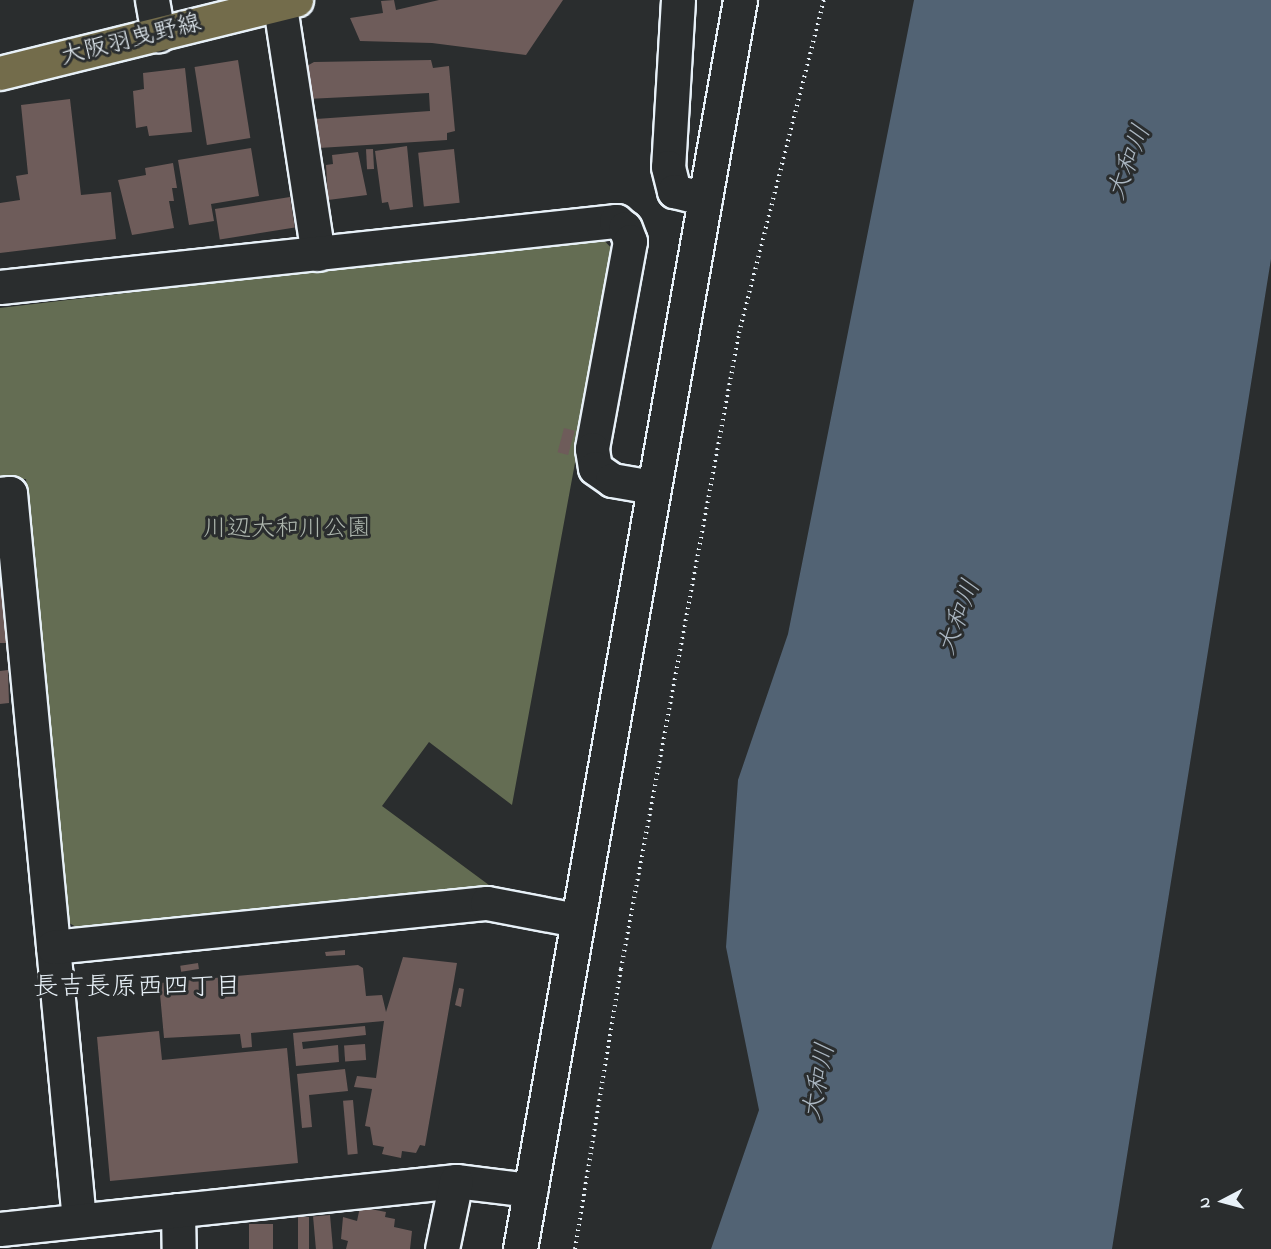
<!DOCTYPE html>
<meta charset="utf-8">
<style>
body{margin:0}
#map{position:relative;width:1271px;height:1249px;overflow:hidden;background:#2a2d2e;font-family:"Indie Flower","Klee One",sans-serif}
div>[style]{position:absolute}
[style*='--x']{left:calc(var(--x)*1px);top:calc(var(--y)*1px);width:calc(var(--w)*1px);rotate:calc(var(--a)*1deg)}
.green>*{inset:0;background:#646d53}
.water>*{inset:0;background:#526374}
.building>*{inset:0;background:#6e5c5a;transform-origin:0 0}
.path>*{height:4px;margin-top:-2px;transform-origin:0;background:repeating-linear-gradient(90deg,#e8f1f8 0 1.5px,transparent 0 6px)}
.roads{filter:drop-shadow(2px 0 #e8f1f8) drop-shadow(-2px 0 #e8f1f8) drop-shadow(0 2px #e8f1f8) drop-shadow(0 -2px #e8f1f8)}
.minor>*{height:33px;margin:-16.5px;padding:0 16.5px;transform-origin:16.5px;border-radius:16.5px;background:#2a2d2e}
.major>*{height:33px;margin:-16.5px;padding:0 16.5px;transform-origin:16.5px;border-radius:16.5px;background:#736c4b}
span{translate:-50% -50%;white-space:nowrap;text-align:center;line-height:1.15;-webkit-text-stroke:6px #2a2d2e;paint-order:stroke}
.street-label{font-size:24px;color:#e8f1f8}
.park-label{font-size:24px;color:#adb6ae}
.water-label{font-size:26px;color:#acb8c3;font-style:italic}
.neighbourhood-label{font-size:26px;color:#e8f1f8}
.north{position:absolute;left:1193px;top:1171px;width:60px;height:60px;-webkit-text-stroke:4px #2a2d2e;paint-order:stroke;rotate:264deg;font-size:16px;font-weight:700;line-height:24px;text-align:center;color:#e8f1f8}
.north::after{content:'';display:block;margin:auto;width:21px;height:27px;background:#e8f1f8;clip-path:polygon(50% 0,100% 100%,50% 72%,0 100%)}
</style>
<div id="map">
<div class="green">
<i style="clip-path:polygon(601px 237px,614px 251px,512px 805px,429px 742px,382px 806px,493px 888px,80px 929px,69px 923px,26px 479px,0 481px,0 308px)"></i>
</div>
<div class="water">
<i style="clip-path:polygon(914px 0,1271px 0,1271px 259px,1112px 1249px,711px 1249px,759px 1110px,726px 947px,738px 780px,788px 634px)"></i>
</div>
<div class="building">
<i style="clip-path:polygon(394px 0,396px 10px,439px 0,563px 0,526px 55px,432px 43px,360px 41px,350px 18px,383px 13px,381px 1px)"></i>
<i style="left:238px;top:60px;width:79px;height:44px;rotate:81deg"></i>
<i style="clip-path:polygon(431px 60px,433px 68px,449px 66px,455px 131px,447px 133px,447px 140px,319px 148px,316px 119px,430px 111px,429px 93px,307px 99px,305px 67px,314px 62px)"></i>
<i style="clip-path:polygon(185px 68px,192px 132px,149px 136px,147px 126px,136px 128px,133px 91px,144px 89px,143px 73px)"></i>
<i style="clip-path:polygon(70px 99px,81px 195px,111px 192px,116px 239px,0 253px,0 203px,20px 200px,16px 176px,28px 174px,21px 105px)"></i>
<i style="clip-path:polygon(407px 146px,413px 207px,390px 210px,388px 202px,382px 203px,375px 151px)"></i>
<i style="clip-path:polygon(251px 148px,259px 196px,211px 204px,214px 221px,189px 225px,178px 160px)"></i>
<i style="left:373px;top:149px;width:20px;height:7px;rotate:87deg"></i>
<i style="left:454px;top:149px;width:54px;height:36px;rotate:84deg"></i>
<i style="clip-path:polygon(358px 152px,367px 195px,328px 200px,326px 165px,333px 164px,332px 155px)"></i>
<i style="clip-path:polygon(173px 163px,177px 188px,172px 188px,174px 201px,169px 201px,174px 228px,132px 235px,118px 180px,146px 175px,145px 168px)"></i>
<i style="left:290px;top:197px;width:31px;height:76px;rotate:81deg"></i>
<i style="left:564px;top:428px;width:11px;height:25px;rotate:15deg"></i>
<i style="clip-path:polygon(0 585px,4px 585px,6px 643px,0 643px)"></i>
<i style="clip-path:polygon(8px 670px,9px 703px,0 704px,0 671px)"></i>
<i style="clip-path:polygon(345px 950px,345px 955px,326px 956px,325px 952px)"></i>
<i style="clip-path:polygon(403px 957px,457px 963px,425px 1146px,420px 1145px,416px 1153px,402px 1151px,401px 1158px,382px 1154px,384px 1147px,373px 1145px,370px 1127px,365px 1126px,372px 1089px,354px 1087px,357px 1076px,376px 1078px,384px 1021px,251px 1033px,252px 1047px,242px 1048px,240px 1034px,164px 1038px,159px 983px,358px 965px,363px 968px,366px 996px,382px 995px,386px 1012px)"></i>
<i style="left:198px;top:963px;width:6px;height:18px;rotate:81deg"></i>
<i style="clip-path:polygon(459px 988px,464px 989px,461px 1007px,455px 1005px)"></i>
<i style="clip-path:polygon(365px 1026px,366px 1035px,302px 1042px,303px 1049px,338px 1045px,339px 1062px,296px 1066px,293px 1033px)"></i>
<i style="clip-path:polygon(159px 1031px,162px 1060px,287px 1048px,298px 1163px,110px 1181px,97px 1037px)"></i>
<i style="left:365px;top:1044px;width:16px;height:21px;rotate:86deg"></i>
<i style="clip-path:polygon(345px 1069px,348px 1091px,309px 1095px,312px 1127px,302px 1128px,297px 1074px)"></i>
<i style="left:353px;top:1100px;width:54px;height:10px;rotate:85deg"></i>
<i style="clip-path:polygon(360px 1207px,386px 1212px,385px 1217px,395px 1219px,394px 1227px,412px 1231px,410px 1249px,346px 1249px,348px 1241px,341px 1239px,343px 1217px,357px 1221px)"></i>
<i style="left:330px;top:1215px;width:34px;height:17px;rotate:85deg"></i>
<i style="left:298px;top:1217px;width:11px;height:32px"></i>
<i style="left:249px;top:1224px;width:24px;height:25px"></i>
</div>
<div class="path">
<i style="--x:575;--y:1249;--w:284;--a:-80.7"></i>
<i style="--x:621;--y:969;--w:647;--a:-79.49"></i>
<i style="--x:739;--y:333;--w:344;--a:-75.7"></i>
</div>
<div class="roads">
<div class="minor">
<i style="--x:152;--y:0;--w:36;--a:80"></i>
<i style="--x:279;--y:0;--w:257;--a:81.3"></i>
<i style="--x:678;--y:0;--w:167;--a:93.4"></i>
<i style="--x:668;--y:167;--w:25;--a:76"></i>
<i style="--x:674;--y:191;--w:32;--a:14"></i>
<i style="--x:0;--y:287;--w:620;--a:-6.12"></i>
<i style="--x:616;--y:221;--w:11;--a:38"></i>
<i style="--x:625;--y:228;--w:14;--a:69"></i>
<i style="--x:630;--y:241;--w:211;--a:100.4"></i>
<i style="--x:592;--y:449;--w:19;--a:81"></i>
<i style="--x:595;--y:468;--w:21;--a:35"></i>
<i style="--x:612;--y:480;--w:41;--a:9.9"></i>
<i style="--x:0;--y:494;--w:10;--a:-6"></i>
<i style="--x:10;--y:493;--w:730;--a:84.58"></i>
<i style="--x:53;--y:947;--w:436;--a:-5.8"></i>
<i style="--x:487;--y:903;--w:91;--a:10.8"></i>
<i style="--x:178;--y:1210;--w:39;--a:89"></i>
<i style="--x:0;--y:1229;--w:459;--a:-6"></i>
<i style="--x:456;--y:1181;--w:75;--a:6.9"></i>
<i style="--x:442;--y:1249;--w:69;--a:-78.4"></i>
<i style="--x:520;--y:1249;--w:1268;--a:-80.01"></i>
</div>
<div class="major">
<i style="--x:0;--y:73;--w:305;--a:-13.9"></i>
</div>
</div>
<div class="street-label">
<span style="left:131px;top:41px;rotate:-14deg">大阪羽曳野線</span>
</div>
<div class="park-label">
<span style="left:287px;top:530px">川辺大和川公園</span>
</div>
<div class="water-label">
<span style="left:1131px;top:163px;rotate:-69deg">大和川</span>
<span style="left:961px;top:618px;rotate:-69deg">大和川</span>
<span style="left:821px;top:1082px;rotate:-79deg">大和川</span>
</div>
<div class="neighbourhood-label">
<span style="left:137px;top:989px">長吉長原西四丁目</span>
</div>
<div class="north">N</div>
</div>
